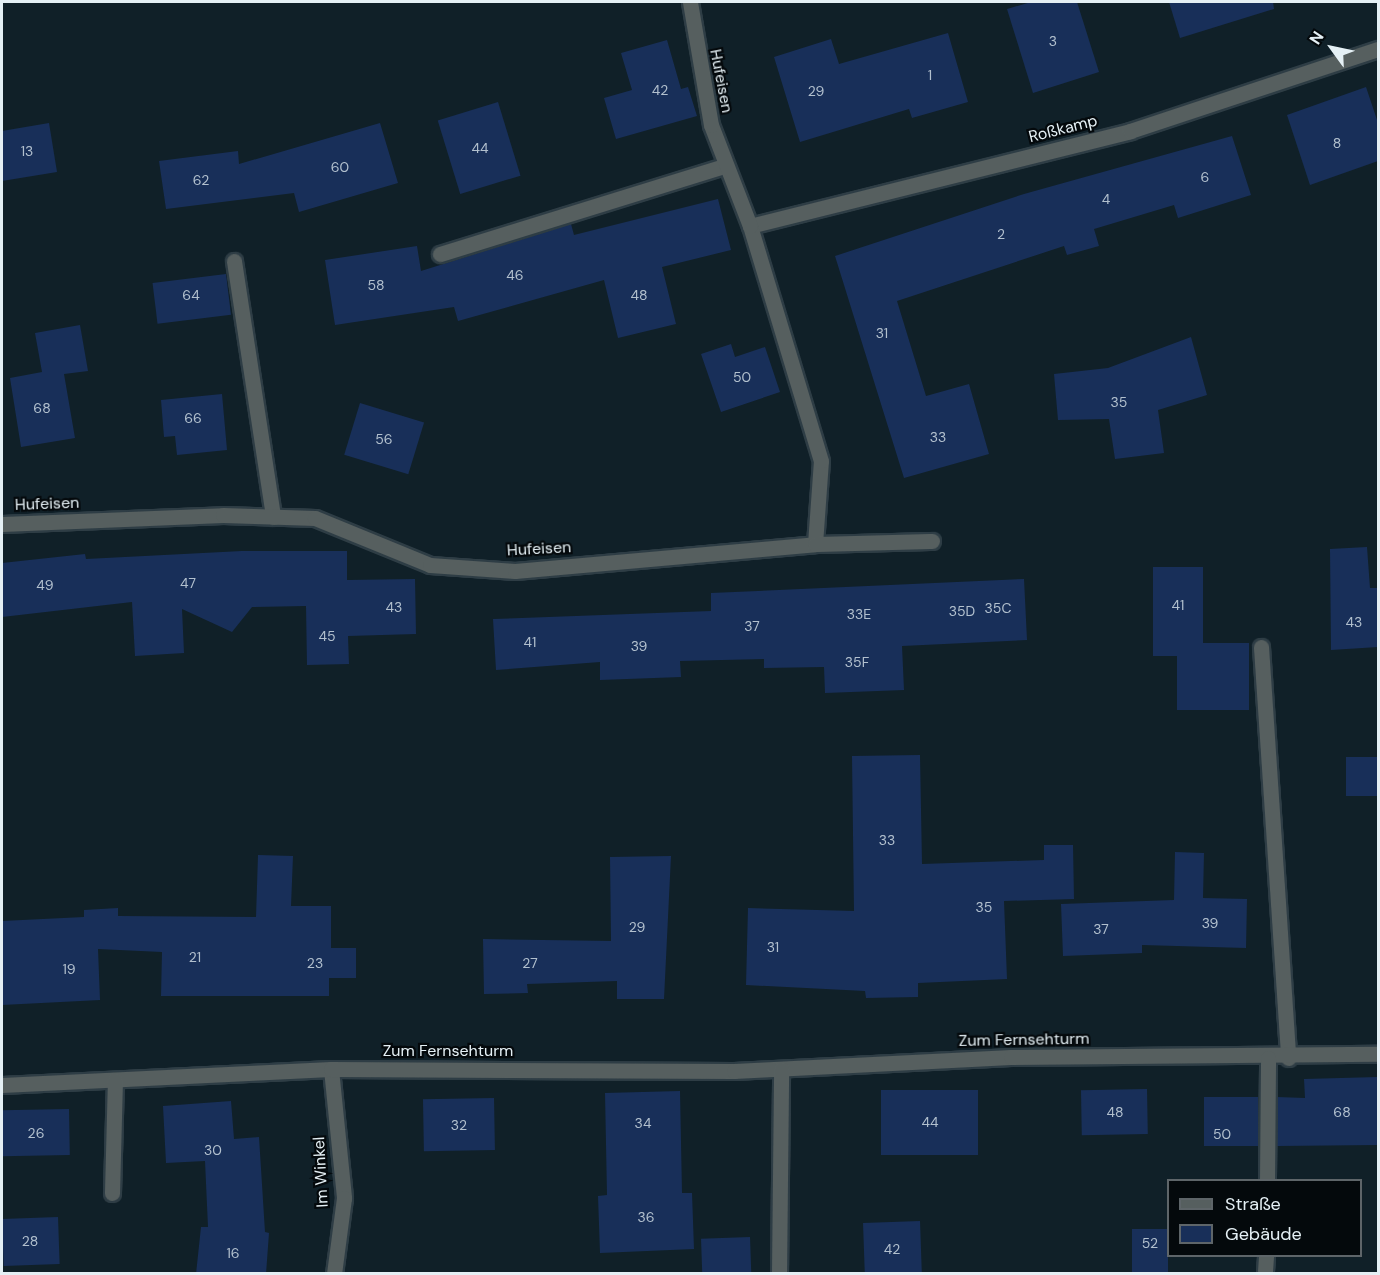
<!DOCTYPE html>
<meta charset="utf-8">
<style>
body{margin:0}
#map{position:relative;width:1380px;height:1275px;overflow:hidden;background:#102028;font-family:"DM Sans",sans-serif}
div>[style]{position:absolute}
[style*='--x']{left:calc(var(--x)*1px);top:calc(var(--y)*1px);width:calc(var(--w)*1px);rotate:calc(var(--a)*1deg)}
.building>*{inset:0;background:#182f59;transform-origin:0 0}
.roads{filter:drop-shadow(2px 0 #2e3d45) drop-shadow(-2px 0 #2e3d45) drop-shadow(0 2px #2e3d45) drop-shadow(0 -2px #2e3d45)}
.minor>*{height:15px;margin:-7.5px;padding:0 7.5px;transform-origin:7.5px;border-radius:7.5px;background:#565f5f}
span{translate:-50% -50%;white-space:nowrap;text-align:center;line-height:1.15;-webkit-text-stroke:4.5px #04090c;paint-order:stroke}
.number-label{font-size:14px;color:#b2c0ce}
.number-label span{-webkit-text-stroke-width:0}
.street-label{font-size:16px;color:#e5f0f5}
.frame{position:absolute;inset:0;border:3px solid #e5f0f5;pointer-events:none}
.legend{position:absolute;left:1167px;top:1179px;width:195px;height:78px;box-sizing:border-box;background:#04090c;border:2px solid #5e6569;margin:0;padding:8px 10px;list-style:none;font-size:18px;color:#e5f0f5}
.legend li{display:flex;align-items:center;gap:12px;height:30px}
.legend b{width:30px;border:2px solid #5e6569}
.north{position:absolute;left:1302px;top:18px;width:60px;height:60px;-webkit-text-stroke:4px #04090c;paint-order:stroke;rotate:303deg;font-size:16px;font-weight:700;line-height:24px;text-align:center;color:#e5f0f5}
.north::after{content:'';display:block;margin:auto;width:21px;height:27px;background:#e5f0f5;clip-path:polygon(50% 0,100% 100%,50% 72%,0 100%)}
</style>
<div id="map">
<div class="building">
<i style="clip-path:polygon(1031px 2px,1077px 2px,1099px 72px,1033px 93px,1007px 9px)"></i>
<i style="clip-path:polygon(1169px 2px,1273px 2px,1274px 9px,1180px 38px)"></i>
<i style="clip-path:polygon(948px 33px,968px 102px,912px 118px,909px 109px,800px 142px,774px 57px,831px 39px,839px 64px)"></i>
<i style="clip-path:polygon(667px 40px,681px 89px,688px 87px,697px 116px,616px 139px,604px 98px,632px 90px,621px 53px)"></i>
<i style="clip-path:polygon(1366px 87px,1378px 123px,1378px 161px,1310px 185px,1287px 115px)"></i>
<i style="left:498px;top:102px;width:77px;height:63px;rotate:73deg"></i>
<i style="clip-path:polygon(49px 123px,57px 172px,2px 181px,2px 131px)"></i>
<i style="clip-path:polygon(380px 123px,398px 183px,299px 212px,294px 193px,166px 209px,159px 161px,238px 151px,239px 164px)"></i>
<i style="clip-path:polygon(1232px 136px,1251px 195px,1178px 218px,1174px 205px,1094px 229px,1099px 246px,1067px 255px,1064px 246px,897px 301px,926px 396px,969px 384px,989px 454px,904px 478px,835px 256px,1024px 194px)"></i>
<i style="clip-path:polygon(718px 199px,731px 250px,662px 267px,676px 324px,618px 338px,604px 280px,458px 321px,454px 307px,335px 325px,325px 260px,417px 246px,421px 271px,571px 224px,574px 235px)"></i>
<i style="left:226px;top:274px;width:41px;height:74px;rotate:83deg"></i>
<i style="clip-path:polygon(80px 325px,88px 371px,64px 374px,75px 438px,21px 447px,10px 378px,42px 372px,35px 333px)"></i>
<i style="clip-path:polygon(1191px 337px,1207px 395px,1158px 410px,1164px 453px,1115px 459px,1109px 419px,1058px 420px,1054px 374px,1108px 368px)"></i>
<i style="clip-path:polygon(731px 344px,735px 357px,765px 347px,780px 392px,721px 412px,701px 354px)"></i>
<i style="clip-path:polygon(222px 394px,227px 450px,177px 455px,175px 436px,164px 437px,161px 400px)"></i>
<i style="left:360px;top:403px;width:67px;height:54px;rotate:17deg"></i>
<i style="clip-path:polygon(1367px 547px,1370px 588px,1378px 588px,1378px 647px,1331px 650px,1330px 549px)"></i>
<i style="clip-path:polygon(242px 551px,347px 551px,347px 580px,415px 579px,416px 634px,348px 636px,349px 664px,307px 665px,306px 606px,252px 607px,232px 632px,182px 609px,184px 653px,135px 656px,132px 602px,2px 617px,2px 563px,85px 554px,86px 559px)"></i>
<i style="clip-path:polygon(1153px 567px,1203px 567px,1203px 643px,1249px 643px,1249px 710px,1177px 710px,1177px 656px,1153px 656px)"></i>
<i style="clip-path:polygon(1024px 579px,1027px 640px,902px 646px,904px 690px,825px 693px,824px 667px,764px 668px,764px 659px,680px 661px,681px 677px,600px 680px,600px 662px,496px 670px,493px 619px,711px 611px,711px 593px)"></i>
<i style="clip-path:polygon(920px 755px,922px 864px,1044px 860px,1044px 845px,1073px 845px,1074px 899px,1004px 901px,1007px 979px,918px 983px,918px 997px,866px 998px,865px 991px,746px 985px,748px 908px,854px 911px,852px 756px)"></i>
<i style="left:1378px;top:757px;width:39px;height:32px;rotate:90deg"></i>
<i style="clip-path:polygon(1175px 852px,1204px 853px,1203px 898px,1247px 899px,1246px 948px,1142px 945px,1142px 953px,1063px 956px,1061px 904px,1174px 900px)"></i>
<i style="clip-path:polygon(258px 855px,293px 856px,291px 906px,331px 906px,331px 948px,356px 948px,356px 978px,329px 978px,329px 996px,161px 996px,162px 952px,98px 949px,100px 1000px,2px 1005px,2px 921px,84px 917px,84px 910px,118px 908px,118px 916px,256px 917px)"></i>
<i style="clip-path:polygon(671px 856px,664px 999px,617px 999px,617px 981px,527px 984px,528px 993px,484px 994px,483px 939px,611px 941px,610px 857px)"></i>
<i style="clip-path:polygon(1378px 1077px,1378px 1145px,1277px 1146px,1277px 1097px,1305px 1098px,1304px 1079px)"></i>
<i style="left:1147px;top:1089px;width:45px;height:66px;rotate:89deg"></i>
<i style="left:881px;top:1090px;width:97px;height:65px"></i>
<i style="clip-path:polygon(680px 1091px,682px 1193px,692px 1193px,694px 1249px,600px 1253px,598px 1196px,607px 1195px,605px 1093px)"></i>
<i style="left:1204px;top:1097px;width:54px;height:49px"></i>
<i style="left:494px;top:1098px;width:52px;height:71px;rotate:89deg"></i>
<i style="clip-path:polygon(231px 1101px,234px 1139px,259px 1137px,265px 1232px,269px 1233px,266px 1274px,196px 1274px,201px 1227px,208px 1227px,205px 1161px,166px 1163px,163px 1106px)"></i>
<i style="left:69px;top:1109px;width:46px;height:67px;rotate:89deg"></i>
<i style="left:58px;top:1217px;width:47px;height:56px;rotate:88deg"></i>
<i style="left:920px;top:1221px;width:53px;height:57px;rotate:88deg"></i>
<i style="left:1168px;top:1229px;width:45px;height:36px;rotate:90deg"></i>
<i style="left:750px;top:1237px;width:37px;height:49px;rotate:88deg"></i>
</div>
<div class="roads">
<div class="minor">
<i style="--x:750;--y:226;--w:392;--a:-14"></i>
<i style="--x:1130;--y:131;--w:261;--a:-18.3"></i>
<i style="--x:440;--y:254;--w:297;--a:-17.2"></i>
<i style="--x:234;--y:261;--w:259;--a:81.3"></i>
<i style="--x:2;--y:524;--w:221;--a:-2.3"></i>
<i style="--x:223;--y:515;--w:92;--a:1.9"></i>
<i style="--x:315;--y:518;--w:124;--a:22.2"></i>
<i style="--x:430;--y:565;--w:85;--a:4"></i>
<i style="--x:515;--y:571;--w:301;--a:-5.1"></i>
<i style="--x:815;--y:544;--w:83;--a:-85.9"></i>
<i style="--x:821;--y:461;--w:245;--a:-106.8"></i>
<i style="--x:750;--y:226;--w:108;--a:-111.1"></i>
<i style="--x:711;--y:125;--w:125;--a:-99.7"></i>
<i style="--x:815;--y:544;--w:117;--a:-1.5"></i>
<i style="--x:1261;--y:647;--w:412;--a:86.2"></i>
<i style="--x:331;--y:1069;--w:130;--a:84.2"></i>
<i style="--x:344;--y:1198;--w:77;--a:97.5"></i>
<i style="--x:2;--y:1085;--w:329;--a:-2.8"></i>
<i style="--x:331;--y:1069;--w:403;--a:0.3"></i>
<i style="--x:734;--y:1071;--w:277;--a:-2.9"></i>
<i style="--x:1011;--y:1057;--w:367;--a:-0.5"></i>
<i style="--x:1267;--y:1180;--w:122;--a:-89.5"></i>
<i style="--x:112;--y:1193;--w:113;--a:-88.5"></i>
<i style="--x:1265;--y:1271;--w:15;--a:-86"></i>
<i style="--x:779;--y:1274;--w:205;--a:-89.4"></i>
</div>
</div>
<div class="number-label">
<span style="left:1053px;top:41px">3</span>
<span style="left:930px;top:75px">1</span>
<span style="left:660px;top:90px">42</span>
<span style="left:816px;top:91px">29</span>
<span style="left:1337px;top:143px">8</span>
<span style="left:480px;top:148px">44</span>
<span style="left:27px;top:151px">13</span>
<span style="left:340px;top:167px">60</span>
<span style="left:1205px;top:177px">6</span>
<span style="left:201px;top:180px">62</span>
<span style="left:1106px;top:199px">4</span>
<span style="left:1001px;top:234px">2</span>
<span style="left:515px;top:275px">46</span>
<span style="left:376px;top:285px">58</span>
<span style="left:191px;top:295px">64</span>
<span style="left:639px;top:295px">48</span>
<span style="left:882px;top:333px">31</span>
<span style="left:742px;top:377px">50</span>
<span style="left:1119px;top:402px">35</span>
<span style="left:42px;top:408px">68</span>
<span style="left:193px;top:418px">66</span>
<span style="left:938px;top:437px">33</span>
<span style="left:384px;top:439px">56</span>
<span style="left:188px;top:583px">47</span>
<span style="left:45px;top:585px">49</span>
<span style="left:1178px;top:605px">41</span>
<span style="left:394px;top:607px">43</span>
<span style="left:998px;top:608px">35C</span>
<span style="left:962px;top:611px">35D</span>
<span style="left:859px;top:614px">33E</span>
<span style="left:1354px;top:622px">43</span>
<span style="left:752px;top:626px">37</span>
<span style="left:327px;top:636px">45</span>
<span style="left:530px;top:642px">41</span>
<span style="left:639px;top:646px">39</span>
<span style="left:857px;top:662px">35F</span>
<span style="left:887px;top:840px">33</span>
<span style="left:984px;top:907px">35</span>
<span style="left:1210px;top:923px">39</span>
<span style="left:637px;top:927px">29</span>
<span style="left:1101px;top:929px">37</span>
<span style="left:773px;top:947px">31</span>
<span style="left:195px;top:957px">21</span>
<span style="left:315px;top:963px">23</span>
<span style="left:530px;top:963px">27</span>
<span style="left:69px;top:969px">19</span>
<span style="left:1115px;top:1112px">48</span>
<span style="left:1342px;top:1112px">68</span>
<span style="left:930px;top:1122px">44</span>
<span style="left:643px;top:1123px">34</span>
<span style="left:459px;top:1125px">32</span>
<span style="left:36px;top:1133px">26</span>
<span style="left:1222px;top:1134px">50</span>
<span style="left:213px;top:1150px">30</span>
<span style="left:646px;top:1217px">36</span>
<span style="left:30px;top:1241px">28</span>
<span style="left:1150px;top:1243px">52</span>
<span style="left:892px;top:1249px">42</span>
<span style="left:233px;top:1253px">16</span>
</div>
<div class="street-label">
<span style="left:721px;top:81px;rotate:79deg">Hufeisen</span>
<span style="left:1063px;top:129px;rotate:-14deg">Roßkamp</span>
<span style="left:47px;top:504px;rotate:-2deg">Hufeisen</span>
<span style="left:539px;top:549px;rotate:-3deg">Hufeisen</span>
<span style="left:1024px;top:1040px;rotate:-1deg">Zum Fernsehturm</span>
<span style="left:448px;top:1051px">Zum Fernsehturm</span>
<span style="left:321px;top:1172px;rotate:-93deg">Im Winkel</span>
</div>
<div class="frame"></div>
<ul class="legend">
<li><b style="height:8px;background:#565f5f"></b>Straße</li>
<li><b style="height:16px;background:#182f59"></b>Gebäude</li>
</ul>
<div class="north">N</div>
</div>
